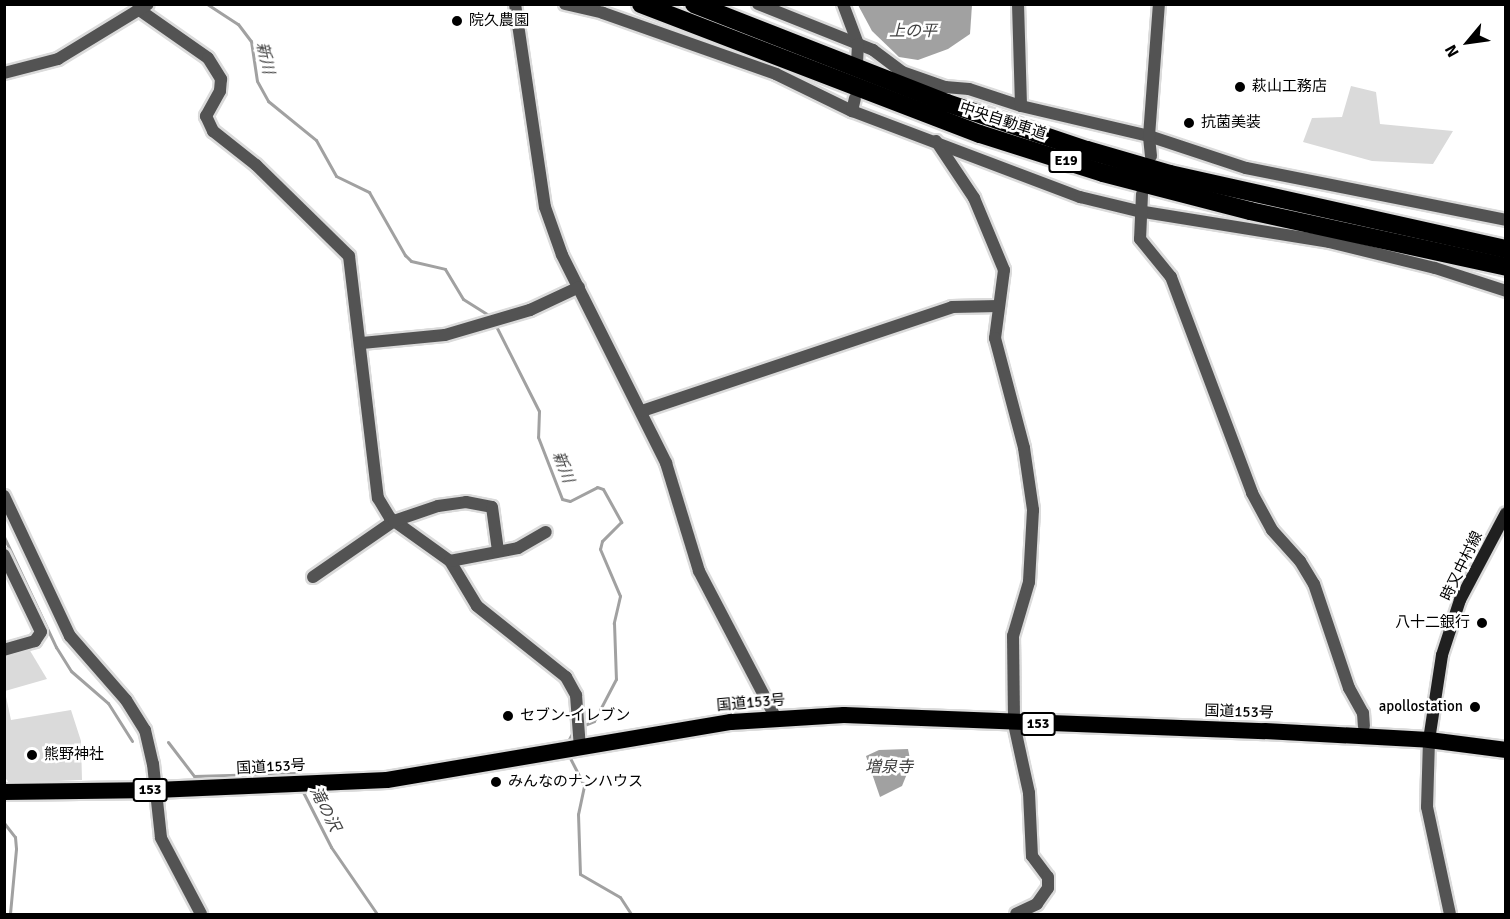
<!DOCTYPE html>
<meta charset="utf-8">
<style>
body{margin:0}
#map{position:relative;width:1510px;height:919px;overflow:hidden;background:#fff;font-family:Signika,"Noto Sans JP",sans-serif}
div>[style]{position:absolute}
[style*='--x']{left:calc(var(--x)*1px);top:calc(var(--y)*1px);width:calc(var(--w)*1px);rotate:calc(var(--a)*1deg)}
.green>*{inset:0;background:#dadada}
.water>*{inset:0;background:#a1a1a1}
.stream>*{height:3px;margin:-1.5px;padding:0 1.5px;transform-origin:1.5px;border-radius:1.5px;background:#a1a1a1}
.roads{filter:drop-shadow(2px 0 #dbdbdb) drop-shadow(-2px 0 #dbdbdb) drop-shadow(0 2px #dbdbdb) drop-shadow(0 -2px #dbdbdb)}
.minor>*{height:12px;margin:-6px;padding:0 6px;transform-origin:6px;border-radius:6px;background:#535353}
.tertiary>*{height:12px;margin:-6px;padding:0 6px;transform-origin:6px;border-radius:6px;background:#535353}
.secondary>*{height:12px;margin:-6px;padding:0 6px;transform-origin:6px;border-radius:6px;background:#202020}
.trunk>*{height:16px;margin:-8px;padding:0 8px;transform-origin:8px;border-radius:8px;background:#000}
.motorway>*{height:18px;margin:-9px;padding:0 9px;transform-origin:9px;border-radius:9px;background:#000}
.dots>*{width:16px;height:16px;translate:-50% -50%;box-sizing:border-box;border:3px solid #fff;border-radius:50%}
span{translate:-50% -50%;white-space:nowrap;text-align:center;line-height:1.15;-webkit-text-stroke:5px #fff;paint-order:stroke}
.shield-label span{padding:2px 4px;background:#fff;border:2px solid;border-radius:4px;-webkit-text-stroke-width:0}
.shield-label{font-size:14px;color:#000;font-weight:700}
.poi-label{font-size:15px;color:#000}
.left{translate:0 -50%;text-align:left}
.right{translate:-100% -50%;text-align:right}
.street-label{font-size:15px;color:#000}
.water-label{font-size:16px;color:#424242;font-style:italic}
.frame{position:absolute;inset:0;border:6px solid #000;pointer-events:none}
.north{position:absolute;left:1438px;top:12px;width:60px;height:60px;-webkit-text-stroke:4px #fff;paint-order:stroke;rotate:241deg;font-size:16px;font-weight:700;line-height:24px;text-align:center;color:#000}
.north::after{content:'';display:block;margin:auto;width:21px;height:27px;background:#000;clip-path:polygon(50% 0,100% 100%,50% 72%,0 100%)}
</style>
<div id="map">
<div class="green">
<i style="clip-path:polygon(1351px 86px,1376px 92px,1380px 124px,1453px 131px,1433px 164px,1372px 161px,1303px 142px,1312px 118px,1342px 117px)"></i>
<i style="clip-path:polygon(29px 649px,47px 679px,5px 691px,5px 658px)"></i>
<i style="clip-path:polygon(5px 692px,11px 720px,71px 710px,81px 741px,82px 780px,9px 783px,4px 776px)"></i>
</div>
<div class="water">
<i style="clip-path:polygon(858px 5px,972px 5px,970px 34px,948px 49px,918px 60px,899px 57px,872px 31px)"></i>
<i style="clip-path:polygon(908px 749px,911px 764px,902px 786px,880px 797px,866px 756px,879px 750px)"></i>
</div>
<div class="stream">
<i style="--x:207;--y:4;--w:37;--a:33"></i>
<i style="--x:238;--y:24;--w:21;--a:53"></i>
<i style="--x:251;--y:41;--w:40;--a:81.5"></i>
<i style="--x:257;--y:81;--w:23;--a:61"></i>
<i style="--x:268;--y:101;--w:62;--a:39.1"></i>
<i style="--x:316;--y:140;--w:41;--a:60.9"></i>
<i style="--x:336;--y:176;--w:37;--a:26"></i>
<i style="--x:369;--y:192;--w:73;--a:60.3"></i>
<i style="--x:405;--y:255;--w:8;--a:45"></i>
<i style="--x:411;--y:261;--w:35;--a:13"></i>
<i style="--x:445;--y:269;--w:35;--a:59"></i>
<i style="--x:463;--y:299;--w:31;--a:32"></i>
<i style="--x:497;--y:328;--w:93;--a:63.2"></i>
<i style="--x:539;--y:411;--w:26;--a:92"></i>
<i style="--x:538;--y:437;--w:66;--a:68.8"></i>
<i style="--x:562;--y:499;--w:8;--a:14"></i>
<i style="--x:570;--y:501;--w:30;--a:-27"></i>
<i style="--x:597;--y:487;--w:6;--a:18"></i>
<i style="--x:603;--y:489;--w:38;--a:61"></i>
<i style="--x:621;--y:522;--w:27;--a:135"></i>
<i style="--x:602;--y:541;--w:8;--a:104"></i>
<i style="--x:600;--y:549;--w:51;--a:66.9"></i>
<i style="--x:620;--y:596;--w:28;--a:103"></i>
<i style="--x:614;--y:623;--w:56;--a:88"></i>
<i style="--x:616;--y:679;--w:47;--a:117.6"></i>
<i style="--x:594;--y:721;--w:8;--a:157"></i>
<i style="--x:4;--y:537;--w:122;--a:64.7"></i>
<i style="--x:56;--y:647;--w:28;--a:58"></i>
<i style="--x:71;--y:671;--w:49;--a:40.9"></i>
<i style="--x:108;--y:703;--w:45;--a:57.7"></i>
<i style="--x:168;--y:742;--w:43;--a:52.6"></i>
<i style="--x:194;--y:776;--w:102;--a:-1.7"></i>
<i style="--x:296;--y:773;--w:6;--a:72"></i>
<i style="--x:567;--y:743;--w:15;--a:-62"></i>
<i style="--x:569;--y:756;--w:34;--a:63"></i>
<i style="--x:584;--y:786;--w:29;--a:102"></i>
<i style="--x:578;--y:814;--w:60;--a:88.1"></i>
<i style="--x:580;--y:874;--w:46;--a:29.9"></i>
<i style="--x:620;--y:897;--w:20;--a:57"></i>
<i style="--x:302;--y:790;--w:64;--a:63"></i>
<i style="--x:331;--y:847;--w:81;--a:55.5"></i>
<i style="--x:4;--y:823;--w:18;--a:52"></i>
<i style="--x:15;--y:837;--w:12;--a:85"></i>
<i style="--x:16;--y:849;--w:65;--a:95.3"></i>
</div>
<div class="roads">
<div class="minor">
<i style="--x:515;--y:4;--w:205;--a:81.6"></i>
<i style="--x:545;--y:207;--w:51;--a:70.5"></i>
<i style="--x:562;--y:255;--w:233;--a:63.4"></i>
<i style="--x:666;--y:463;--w:113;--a:73"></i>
<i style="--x:699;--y:571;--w:166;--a:62.4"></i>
<i style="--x:565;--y:4;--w:39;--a:13"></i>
<i style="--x:603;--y:13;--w:183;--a:19.4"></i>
<i style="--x:776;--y:74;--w:85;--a:26"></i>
<i style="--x:852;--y:111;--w:244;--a:20.7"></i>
<i style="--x:1080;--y:197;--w:60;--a:13.6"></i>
<i style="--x:1138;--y:211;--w:193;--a:9.2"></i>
<i style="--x:1329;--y:242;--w:109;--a:13.8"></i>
<i style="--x:1435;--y:268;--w:75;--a:17.9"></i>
<i style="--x:758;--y:4;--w:124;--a:21.8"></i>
<i style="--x:873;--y:50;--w:36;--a:37"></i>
<i style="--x:902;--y:72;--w:46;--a:19.2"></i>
<i style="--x:945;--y:87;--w:24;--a:5"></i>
<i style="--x:969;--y:89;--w:55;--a:18.1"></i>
<i style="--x:1021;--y:106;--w:131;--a:13.2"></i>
<i style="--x:1149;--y:136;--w:102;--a:18.3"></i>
<i style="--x:1246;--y:168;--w:265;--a:11.3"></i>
<i style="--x:843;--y:4;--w:43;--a:69.4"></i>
<i style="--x:858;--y:44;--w:18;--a:93"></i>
<i style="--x:1018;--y:4;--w:102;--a:88.3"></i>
<i style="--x:138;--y:9;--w:85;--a:35"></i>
<i style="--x:208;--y:58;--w:25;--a:58"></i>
<i style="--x:221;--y:79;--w:12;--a:95"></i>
<i style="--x:220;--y:91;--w:29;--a:119"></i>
<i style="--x:206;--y:116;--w:17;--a:65"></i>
<i style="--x:213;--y:131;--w:55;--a:38.3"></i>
<i style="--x:256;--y:165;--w:130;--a:44.4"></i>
<i style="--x:349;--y:256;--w:244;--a:83.2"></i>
<i style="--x:378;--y:498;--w:23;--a:59"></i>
<i style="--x:390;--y:518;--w:74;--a:35.6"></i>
<i style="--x:450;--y:561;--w:52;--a:59"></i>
<i style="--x:477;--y:606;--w:114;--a:38.6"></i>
<i style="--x:566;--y:677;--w:21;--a:61"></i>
<i style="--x:576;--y:695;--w:53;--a:85.7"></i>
<i style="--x:4;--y:73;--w:56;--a:-14.5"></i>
<i style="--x:58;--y:59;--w:105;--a:-31.4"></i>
<i style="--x:852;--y:111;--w:13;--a:-77"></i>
<i style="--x:936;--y:141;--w:69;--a:56.3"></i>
<i style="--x:974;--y:198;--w:78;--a:67.4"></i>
<i style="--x:1004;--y:270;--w:69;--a:97.5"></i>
<i style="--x:995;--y:338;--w:114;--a:75.2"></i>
<i style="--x:1024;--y:448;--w:63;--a:81.7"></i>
<i style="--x:1033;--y:510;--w:72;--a:93.2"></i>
<i style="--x:1029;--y:582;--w:56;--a:106.5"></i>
<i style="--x:1013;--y:636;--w:88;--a:89.3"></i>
<i style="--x:1014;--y:724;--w:71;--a:77.7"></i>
<i style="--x:1029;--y:793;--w:63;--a:87.3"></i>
<i style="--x:1032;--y:856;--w:26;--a:53"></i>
<i style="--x:1048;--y:877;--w:11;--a:90"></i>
<i style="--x:1048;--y:888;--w:19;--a:125"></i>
<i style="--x:1037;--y:904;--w:23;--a:155"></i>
<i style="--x:1151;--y:156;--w:20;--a:-96"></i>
<i style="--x:1149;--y:136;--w:132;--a:-85.7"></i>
<i style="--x:1142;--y:194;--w:45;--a:92.5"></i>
<i style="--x:1140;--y:239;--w:49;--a:50.8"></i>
<i style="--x:1171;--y:277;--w:231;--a:69.4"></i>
<i style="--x:1252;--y:493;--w:42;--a:61.6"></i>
<i style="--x:1272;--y:530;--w:42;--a:47.9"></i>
<i style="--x:1300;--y:561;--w:27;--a:59"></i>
<i style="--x:1314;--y:584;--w:110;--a:71.4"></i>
<i style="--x:1349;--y:688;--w:29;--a:61"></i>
<i style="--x:1363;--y:713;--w:13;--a:86"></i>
<i style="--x:362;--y:343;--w:83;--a:-5.5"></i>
<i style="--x:445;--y:335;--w:89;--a:-16.4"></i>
<i style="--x:530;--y:310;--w:54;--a:-25.1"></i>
<i style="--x:642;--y:411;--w:327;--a:-18.5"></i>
<i style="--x:952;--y:307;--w:47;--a:-1.2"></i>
<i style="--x:4;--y:555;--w:85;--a:64.3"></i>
<i style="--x:41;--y:632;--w:11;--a:124"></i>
<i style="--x:35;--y:641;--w:32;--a:164"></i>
<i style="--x:450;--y:561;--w:69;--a:-10.8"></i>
<i style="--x:518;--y:548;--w:32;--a:-30"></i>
<i style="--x:313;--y:577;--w:98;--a:-34.7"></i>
<i style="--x:394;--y:521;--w:46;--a:-18.8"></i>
<i style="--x:438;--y:506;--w:28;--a:-8"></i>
<i style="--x:466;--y:502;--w:26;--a:11"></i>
<i style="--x:492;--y:507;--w:44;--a:82.2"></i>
</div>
<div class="tertiary">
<i style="--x:4;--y:496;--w:155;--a:64.8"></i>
<i style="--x:70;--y:636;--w:85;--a:48.8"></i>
<i style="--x:126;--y:700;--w:36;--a:58"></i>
<i style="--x:145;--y:730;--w:35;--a:77"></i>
<i style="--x:153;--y:764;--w:74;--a:83.8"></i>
<i style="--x:161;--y:838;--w:86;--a:62.2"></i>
<i style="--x:1429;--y:740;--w:67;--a:91.7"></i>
<i style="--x:1427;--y:807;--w:109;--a:77.9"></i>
</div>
<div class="secondary">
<i style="--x:1429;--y:740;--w:86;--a:-81.3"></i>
<i style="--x:1442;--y:655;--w:58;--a:-71.9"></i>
<i style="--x:1460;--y:600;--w:98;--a:-62.1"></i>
</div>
<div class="trunk">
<i style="--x:4;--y:792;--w:152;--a:-0.8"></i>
<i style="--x:156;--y:790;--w:231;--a:-2.5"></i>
<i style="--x:387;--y:780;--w:349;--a:-9.6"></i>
<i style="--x:731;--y:722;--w:113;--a:-3.5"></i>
<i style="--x:844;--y:715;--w:421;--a:2.2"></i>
<i style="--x:1265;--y:731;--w:164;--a:3.1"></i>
<i style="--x:1429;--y:740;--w:78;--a:7.4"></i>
</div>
<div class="motorway">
<i style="--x:641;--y:4;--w:363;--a:21"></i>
<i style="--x:980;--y:134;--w:129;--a:17.6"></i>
<i style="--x:1103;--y:173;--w:152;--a:14.5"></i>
<i style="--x:1250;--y:211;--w:262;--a:12.3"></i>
<i style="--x:694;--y:4;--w:272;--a:21.4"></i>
<i style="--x:947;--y:103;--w:148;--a:18.6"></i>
<i style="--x:1087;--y:150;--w:86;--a:16.1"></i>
<i style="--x:1170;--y:174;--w:344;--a:12.6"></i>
</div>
</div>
<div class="dots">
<i style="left:457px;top:21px;background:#000"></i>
<i style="left:1240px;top:87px;background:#000"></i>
<i style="left:1189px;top:123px;background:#000"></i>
<i style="left:1482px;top:623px;background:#000"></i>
<i style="left:1475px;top:707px;background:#000"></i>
<i style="left:508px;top:716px;background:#000"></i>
<i style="left:32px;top:755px;background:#000"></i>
<i style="left:496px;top:782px;background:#000"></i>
</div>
<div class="shield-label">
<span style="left:1066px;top:161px">E19</span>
<span style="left:1038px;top:724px">153</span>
<span style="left:150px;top:790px">153</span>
</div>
<div class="poi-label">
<span class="left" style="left:469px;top:21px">院久農園</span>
<span class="left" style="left:1252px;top:87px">萩山工務店</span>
<span class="left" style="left:1201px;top:123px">抗菌美装</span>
<span class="right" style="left:1470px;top:623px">八十二銀行</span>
<span class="right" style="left:1463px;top:707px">apollostation</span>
<span class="left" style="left:520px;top:716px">セブン-イレブン</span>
<span class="left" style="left:44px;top:755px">熊野神社</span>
<span class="left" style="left:508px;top:782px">みんなのナンハウス</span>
</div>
<div class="street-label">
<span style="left:1003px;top:121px;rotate:18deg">中央自動車道</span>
<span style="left:1462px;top:566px;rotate:-64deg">時又中村線</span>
<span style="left:751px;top:703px;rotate:-5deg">国道153号</span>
<span style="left:1239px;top:712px;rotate:2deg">国道153号</span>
<span style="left:271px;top:767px;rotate:-3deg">国道153号</span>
</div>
<div class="water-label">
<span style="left:913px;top:31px">上の平</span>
<span style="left:265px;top:58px;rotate:77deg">新川</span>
<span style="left:563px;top:467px;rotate:69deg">新川</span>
<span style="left:889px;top:767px">増泉寺</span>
<span style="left:325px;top:809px;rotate:63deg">滝の沢</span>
</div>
<div class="frame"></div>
<div class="north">N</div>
</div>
